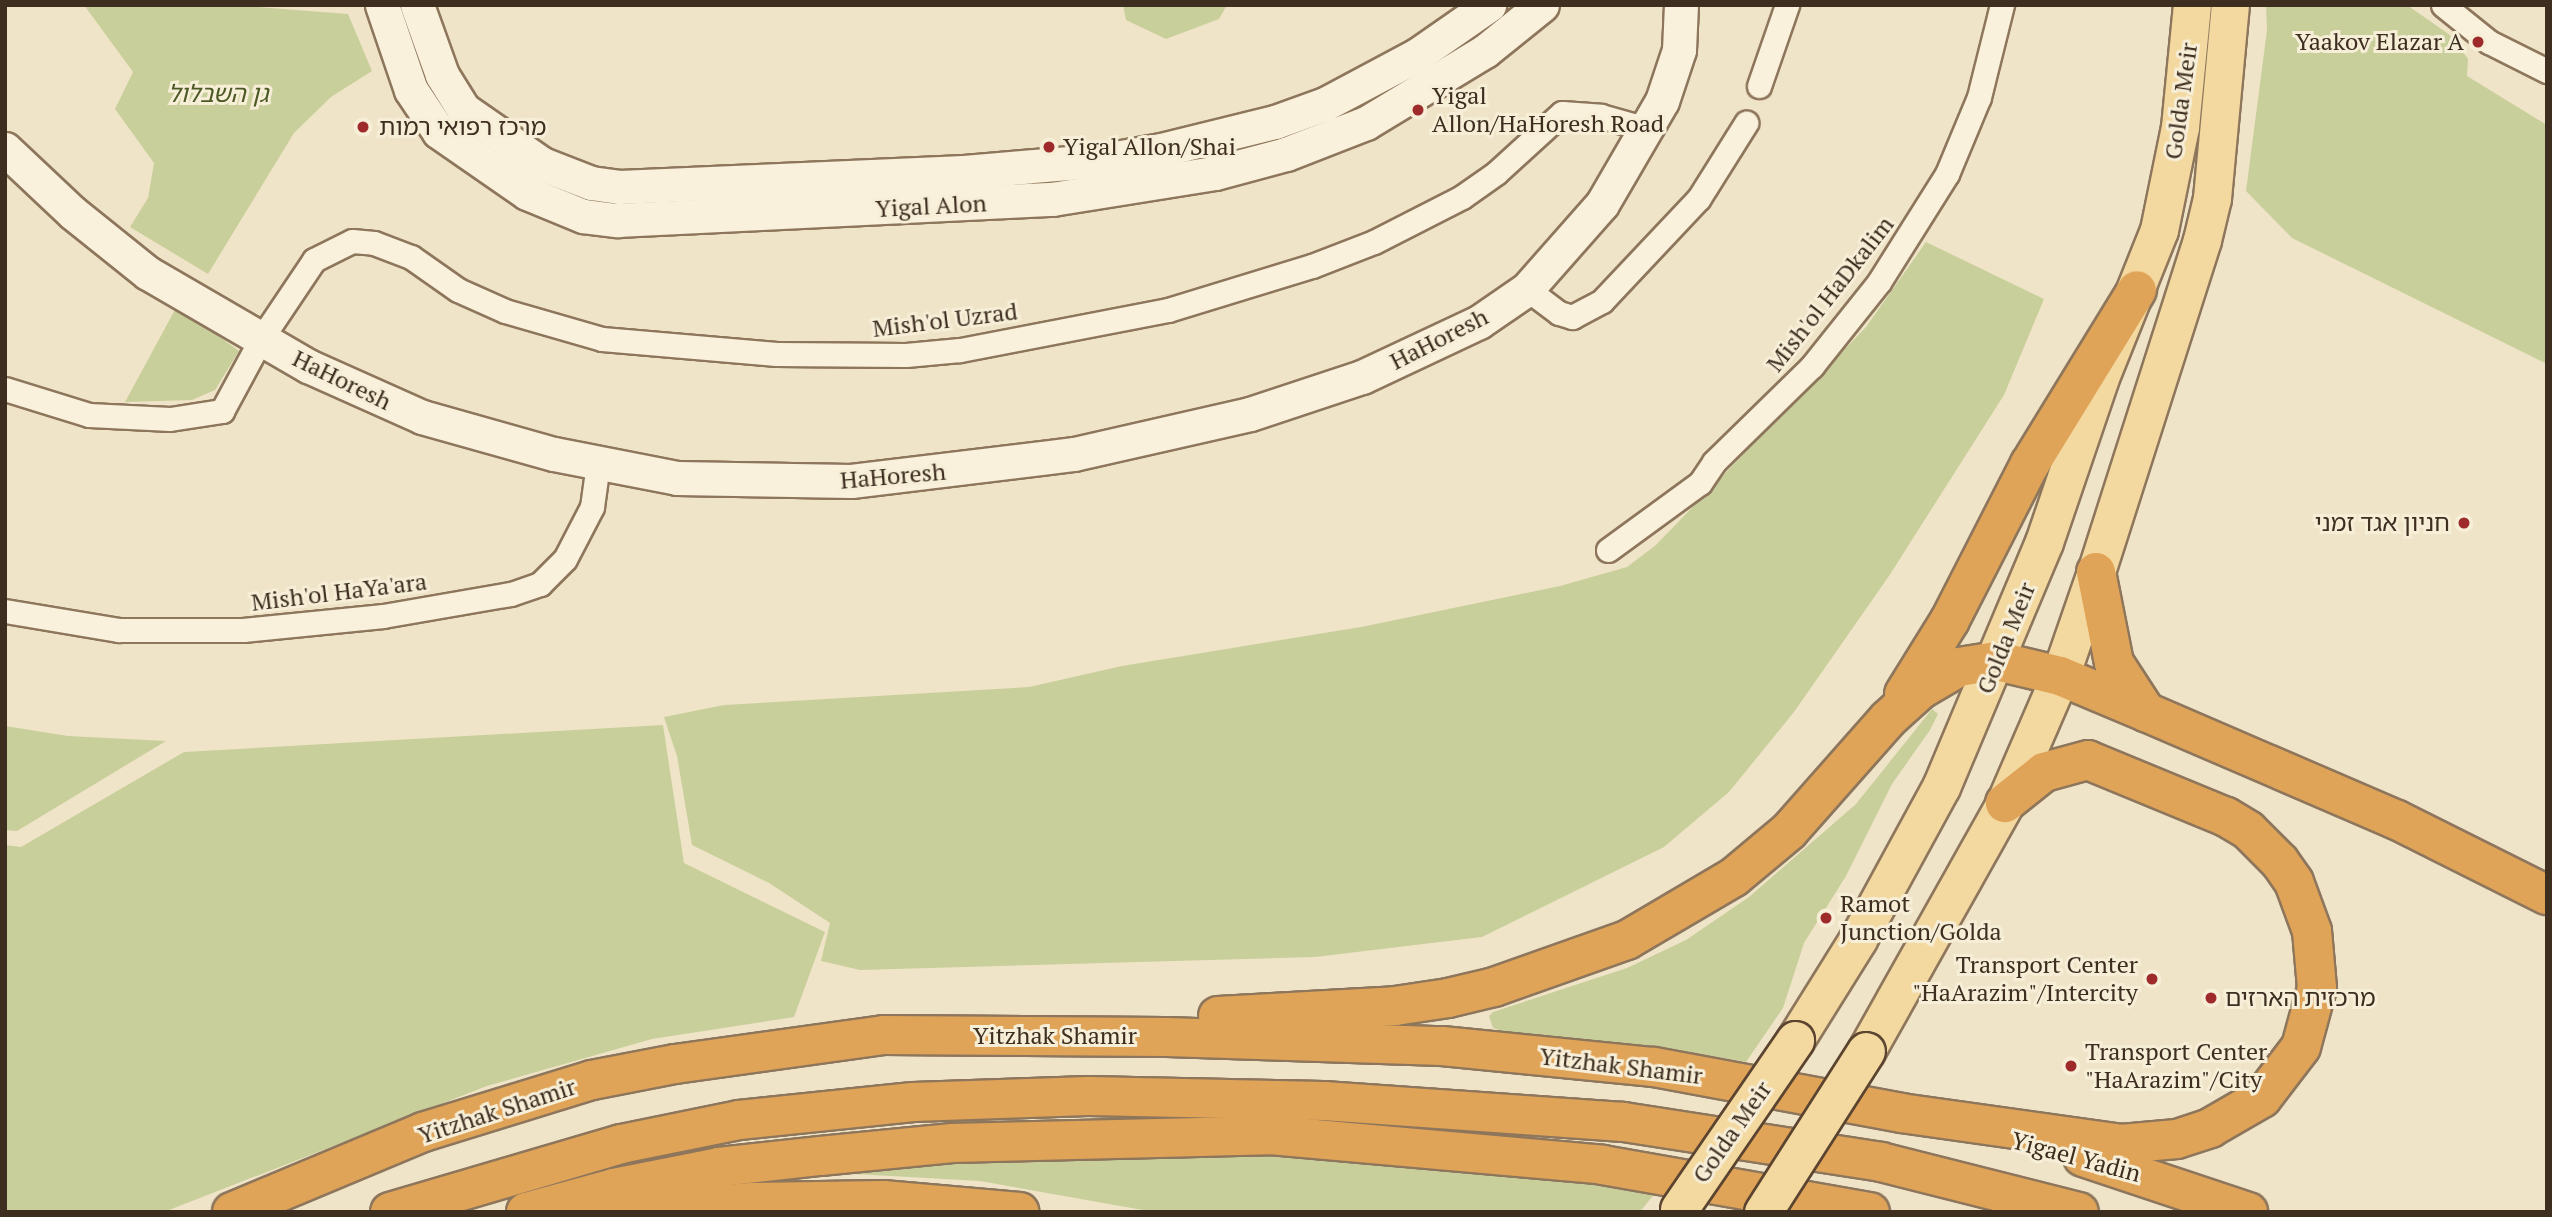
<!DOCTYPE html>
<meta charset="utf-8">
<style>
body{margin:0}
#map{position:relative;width:2552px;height:1217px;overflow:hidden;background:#f0e4c8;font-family:"PT Serif","Noto Sans Hebrew",serif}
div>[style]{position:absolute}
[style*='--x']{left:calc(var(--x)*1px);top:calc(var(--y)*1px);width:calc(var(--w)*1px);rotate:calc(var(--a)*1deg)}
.green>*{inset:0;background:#c9cf9b}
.roads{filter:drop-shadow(2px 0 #8d765c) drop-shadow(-2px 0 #8d765c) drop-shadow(0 2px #8d765c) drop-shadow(0 -2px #8d765c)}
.street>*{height:23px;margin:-11.5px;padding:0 11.5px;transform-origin:11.5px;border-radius:11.5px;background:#faf1dc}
.secondary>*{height:33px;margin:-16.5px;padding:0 16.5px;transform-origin:16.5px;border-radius:16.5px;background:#faf1dc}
.primary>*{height:37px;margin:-18.5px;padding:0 18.5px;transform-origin:18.5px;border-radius:18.5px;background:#f3d9a0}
.highway>*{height:38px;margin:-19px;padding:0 19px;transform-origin:19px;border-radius:19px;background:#e0a458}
.bridges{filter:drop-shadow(2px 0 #5b4430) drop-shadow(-2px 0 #5b4430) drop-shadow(0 2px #5b4430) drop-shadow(0 -2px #5b4430)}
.primary-bridge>*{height:37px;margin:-18.5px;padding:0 18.5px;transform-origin:18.5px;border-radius:18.5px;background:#f3d9a0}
.dots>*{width:19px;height:19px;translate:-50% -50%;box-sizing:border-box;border:4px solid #f7eed8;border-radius:50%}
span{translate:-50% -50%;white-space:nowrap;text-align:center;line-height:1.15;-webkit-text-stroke:6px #f7eed8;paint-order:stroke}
.poi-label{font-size:24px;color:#3d2e20}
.right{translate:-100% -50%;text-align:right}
.left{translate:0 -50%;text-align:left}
.park-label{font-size:24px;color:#4d5a26;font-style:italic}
.street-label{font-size:24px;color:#3d2e20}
.frame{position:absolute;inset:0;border:7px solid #3d2e20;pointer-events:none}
</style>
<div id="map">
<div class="green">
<i style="clip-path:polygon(84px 5px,230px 5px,348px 14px,372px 71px,331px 97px,294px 133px,208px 274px,130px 227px,148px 198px,154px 163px,115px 109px,133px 72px)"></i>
<i style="clip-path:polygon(1123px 5px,1227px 5px,1219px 19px,1166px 39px,1126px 20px)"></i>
<i style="clip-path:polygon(2266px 5px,2407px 5px,2450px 35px,2468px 59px,2467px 76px,2547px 125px,2547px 364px,2292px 238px,2246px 191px,2267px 30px)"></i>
<i style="clip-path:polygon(1926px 242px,2044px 299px,2004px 395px,1889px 576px,1794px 712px,1729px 792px,1664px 847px,1482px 937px,1315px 957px,860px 970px,821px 961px,830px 923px,769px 883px,692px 845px,677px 756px,664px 717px,724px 705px,1029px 687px,1122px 666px,1361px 627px,1560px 586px,1627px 567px,1656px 545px,1866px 327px)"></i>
<i style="clip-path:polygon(177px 306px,239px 351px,215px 390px,192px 400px,125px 402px)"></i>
<i style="clip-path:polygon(1932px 709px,1938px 714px,1930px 730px,1892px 784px,1846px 876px,1804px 943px,1783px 1008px,1746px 1062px,1654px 1046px,1507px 1033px,1493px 1028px,1489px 1016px,1493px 1012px,1627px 968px,1686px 940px,1749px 897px,1856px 804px)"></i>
<i style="clip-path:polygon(663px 725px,684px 863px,825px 932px,794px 1017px,652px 1039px,487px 1086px,164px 1212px,5px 1212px,5px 845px,21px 847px,184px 752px)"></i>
<i style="clip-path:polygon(5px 726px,68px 736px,166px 741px,17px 831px,5px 830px)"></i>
<i style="clip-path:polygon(988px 1148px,1263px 1149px,1659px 1188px,1640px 1212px,1154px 1212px,980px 1181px,836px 1173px)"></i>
</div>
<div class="roads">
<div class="street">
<i style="--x:2443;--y:5;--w:59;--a:38.8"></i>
<i style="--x:2489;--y:42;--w:65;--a:26.6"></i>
<i style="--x:1759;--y:86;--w:86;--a:-70.9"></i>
<i style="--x:1527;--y:289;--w:40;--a:37"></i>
<i style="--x:1559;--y:313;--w:14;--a:17"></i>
<i style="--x:1572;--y:317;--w:34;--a:-28"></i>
<i style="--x:1602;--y:301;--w:141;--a:-46.7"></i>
<i style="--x:1699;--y:198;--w:89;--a:-57.9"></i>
<i style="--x:5;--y:389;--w:88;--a:17.2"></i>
<i style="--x:89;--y:415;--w:81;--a:2.8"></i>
<i style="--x:170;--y:419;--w:53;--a:-8.7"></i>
<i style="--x:222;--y:411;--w:82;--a:-61.6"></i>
<i style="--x:261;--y:339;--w:95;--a:-56.1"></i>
<i style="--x:314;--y:260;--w:42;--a:-26.6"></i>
<i style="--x:352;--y:241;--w:22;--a:5"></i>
<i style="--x:374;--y:243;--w:40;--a:21"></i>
<i style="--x:411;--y:257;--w:57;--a:35.1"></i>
<i style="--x:458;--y:290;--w:51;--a:24.1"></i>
<i style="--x:505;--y:311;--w:101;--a:16.1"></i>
<i style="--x:602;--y:339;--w:175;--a:4.9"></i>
<i style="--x:776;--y:354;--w:130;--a:0.4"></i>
<i style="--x:906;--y:355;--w:54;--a:-5.3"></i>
<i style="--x:960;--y:350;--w:212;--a:-10.9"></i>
<i style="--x:1168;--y:310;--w:151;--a:-17"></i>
<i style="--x:1312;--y:266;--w:66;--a:-21.2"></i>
<i style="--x:1374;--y:242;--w:99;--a:-27.1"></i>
<i style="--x:1462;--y:197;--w:42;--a:-35.2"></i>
<i style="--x:1496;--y:173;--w:89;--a:-42.3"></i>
<i style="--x:1562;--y:113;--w:39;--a:4"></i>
<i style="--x:1601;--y:116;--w:48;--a:15.8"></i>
<i style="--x:1608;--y:550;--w:114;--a:-36.1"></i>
<i style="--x:1700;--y:483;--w:25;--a:-56"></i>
<i style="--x:1714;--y:462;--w:137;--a:-44.4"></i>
<i style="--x:1812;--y:366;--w:107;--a:-51.4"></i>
<i style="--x:1879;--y:282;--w:128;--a:-57.8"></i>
<i style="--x:1947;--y:174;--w:83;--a:-67.4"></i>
<i style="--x:1979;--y:97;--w:95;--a:-76"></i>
<i style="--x:5;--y:611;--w:116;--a:9.5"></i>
<i style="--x:119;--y:630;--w:124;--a:0"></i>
<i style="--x:243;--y:630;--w:141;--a:-5.7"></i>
<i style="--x:383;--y:616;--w:130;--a:-9.8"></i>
<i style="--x:511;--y:594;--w:31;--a:-19"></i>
<i style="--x:540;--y:584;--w:35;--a:-45"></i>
<i style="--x:565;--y:559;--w:59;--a:-62.6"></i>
<i style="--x:592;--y:507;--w:43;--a:-82.1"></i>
</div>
<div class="secondary">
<i style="--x:382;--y:5;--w:90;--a:71.2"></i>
<i style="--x:411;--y:90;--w:50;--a:56.3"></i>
<i style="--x:439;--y:132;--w:107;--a:34.7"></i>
<i style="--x:527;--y:193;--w:61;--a:22.3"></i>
<i style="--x:583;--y:216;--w:35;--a:7"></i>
<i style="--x:618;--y:220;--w:435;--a:-2.8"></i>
<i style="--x:1052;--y:199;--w:165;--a:-9.1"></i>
<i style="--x:1215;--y:173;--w:73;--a:-15"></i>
<i style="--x:1286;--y:154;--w:86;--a:-21.2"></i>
<i style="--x:1366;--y:123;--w:139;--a:-31.2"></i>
<i style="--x:1485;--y:51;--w:73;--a:-38.9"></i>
<i style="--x:417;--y:5;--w:74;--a:70.3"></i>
<i style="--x:442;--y:75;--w:40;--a:58"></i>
<i style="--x:463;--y:109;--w:96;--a:34.8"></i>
<i style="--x:542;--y:164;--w:53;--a:21.2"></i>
<i style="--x:591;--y:183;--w:28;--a:8"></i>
<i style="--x:619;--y:187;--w:345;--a:-2.5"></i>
<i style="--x:964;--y:172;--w:141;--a:-4.9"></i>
<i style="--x:1104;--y:160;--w:58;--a:-10"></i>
<i style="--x:1161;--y:150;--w:117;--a:-13.8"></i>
<i style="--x:1275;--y:122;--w:53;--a:-19.8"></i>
<i style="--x:1325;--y:104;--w:104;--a:-28"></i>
<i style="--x:1417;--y:55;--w:88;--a:-34.8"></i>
<i style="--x:5;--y:149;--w:93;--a:43.3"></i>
<i style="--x:73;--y:213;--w:96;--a:38.7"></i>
<i style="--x:148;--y:273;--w:185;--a:30.2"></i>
<i style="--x:308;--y:366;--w:125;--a:24.1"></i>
<i style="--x:422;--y:417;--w:137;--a:15.7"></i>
<i style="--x:554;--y:454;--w:125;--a:11"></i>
<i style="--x:677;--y:478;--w:174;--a:1"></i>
<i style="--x:851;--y:481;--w:225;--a:-6.9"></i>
<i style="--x:1074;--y:454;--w:180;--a:-12.8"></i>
<i style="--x:1250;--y:414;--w:118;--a:-18.3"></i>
<i style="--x:1362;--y:377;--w:129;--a:-25.2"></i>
<i style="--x:1479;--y:322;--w:58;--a:-34.5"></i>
<i style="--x:1527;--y:289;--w:113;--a:-48.6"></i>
<i style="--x:1602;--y:204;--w:119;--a:-59.8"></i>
<i style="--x:1662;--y:101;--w:54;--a:-71.6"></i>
<i style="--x:1679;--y:50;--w:45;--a:-87.5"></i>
</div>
<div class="primary">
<i style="--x:1795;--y:1040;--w:119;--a:-58"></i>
<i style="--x:1858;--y:939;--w:173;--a:-61.4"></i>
<i style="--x:1941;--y:787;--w:266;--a:-67.2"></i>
<i style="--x:2044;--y:542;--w:171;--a:-71.2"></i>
<i style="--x:2099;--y:380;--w:162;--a:-68.2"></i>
<i style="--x:2159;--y:230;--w:105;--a:-78.5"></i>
<i style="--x:2180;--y:127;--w:123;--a:-84.4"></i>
<i style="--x:1866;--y:1051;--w:284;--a:-60.7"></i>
<i style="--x:2005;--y:803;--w:138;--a:-66.6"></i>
<i style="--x:2060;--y:676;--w:110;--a:-70.9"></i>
<i style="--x:2096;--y:572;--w:349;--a:-72.3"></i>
<i style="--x:2202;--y:240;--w:43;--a:-76.6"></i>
<i style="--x:2212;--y:198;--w:194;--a:-84.7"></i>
</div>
<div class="highway">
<i style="--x:2096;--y:572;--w:93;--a:78.8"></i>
<i style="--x:2114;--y:663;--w:59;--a:56.9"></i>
<i style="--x:1904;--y:694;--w:87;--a:-58.1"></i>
<i style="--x:1950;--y:620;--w:175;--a:-62.9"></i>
<i style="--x:2030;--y:464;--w:204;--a:-58.4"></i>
<i style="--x:1218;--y:1016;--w:177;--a:-3.2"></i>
<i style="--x:1395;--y:1006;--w:54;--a:-8.6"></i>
<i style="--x:1448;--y:998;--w:47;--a:-13.4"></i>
<i style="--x:1494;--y:987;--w:141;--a:-19.5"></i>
<i style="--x:1627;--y:940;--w:124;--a:-30.5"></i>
<i style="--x:1734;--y:877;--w:72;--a:-39.9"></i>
<i style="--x:1789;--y:831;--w:149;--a:-48.5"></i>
<i style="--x:1888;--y:719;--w:43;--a:-42.2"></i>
<i style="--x:1920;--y:690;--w:45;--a:-30.5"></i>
<i style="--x:1959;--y:667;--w:38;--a:-9"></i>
<i style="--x:1997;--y:661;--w:65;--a:13.4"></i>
<i style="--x:2060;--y:676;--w:93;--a:22.7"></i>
<i style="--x:2146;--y:712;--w:273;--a:23.3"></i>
<i style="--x:2397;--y:820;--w:168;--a:26.6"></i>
<i style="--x:2083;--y:1157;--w:174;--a:18.4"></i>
<i style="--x:232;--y:1212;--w:207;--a:-22.7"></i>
<i style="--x:423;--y:1132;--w:177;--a:-17.1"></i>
<i style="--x:592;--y:1080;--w:85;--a:-10.9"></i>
<i style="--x:675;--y:1064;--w:211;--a:-7.9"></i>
<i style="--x:884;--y:1035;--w:283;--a:0.4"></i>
<i style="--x:1167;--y:1037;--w:275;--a:1.9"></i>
<i style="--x:1442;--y:1046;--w:213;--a:5.7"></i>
<i style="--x:1654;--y:1067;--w:251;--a:10.5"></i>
<i style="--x:1901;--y:1113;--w:222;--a:8"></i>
<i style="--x:2121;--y:1144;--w:56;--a:-5.1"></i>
<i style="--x:2177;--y:1139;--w:35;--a:-18"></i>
<i style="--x:2210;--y:1128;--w:60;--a:-30"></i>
<i style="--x:2262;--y:1098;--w:64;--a:-52.6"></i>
<i style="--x:2301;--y:1047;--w:61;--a:-74.8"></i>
<i style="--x:2317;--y:988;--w:57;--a:-95"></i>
<i style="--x:2312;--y:931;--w:52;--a:-110.2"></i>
<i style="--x:2294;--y:882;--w:24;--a:-125"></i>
<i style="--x:2280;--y:862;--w:45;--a:-135"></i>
<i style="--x:2248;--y:830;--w:26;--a:-149"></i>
<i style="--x:2226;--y:817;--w:149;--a:-157.6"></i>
<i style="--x:2088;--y:760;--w:46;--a:164.7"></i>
<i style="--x:2044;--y:772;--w:50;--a:141.5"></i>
<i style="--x:390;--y:1212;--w:241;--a:-16.4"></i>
<i style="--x:621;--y:1144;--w:120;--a:-11.5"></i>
<i style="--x:739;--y:1120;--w:175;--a:-5.9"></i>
<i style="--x:913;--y:1102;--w:175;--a:-2"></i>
<i style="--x:1088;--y:1096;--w:236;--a:1.2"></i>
<i style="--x:1324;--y:1101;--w:300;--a:4"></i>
<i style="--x:1623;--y:1122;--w:261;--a:8.8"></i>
<i style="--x:1881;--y:1162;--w:204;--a:14.2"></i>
<i style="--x:526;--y:1212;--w:91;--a:-15.3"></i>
<i style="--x:614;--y:1188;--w:107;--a:-11.3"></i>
<i style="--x:719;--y:1167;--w:102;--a:-6.2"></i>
<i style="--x:820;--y:1156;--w:133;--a:-5.6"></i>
<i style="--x:952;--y:1143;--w:318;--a:-1.4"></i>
<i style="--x:1270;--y:1135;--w:334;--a:5.1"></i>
<i style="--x:1603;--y:1165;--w:271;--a:10"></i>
<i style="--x:620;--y:1212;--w:133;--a:-4.3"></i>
<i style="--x:753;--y:1202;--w:130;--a:-0.9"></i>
<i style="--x:883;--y:1200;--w:137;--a:5"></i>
</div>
</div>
<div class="bridges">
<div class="primary-bridge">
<i style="--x:1679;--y:1209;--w:205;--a:-55.5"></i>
<i style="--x:1763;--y:1212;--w:191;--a:-57.4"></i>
</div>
</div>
<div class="dots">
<i style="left:2478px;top:42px;background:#9e2a2b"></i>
<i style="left:1418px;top:110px;background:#9e2a2b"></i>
<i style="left:363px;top:127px;background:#9e2a2b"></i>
<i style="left:1049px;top:147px;background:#9e2a2b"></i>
<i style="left:2464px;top:523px;background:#9e2a2b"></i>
<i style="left:1826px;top:918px;background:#9e2a2b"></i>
<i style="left:2152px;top:979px;background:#9e2a2b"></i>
<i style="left:2211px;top:998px;background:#9e2a2b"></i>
<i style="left:2071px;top:1066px;background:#9e2a2b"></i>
</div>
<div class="poi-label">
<span class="right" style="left:2464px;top:42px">Yaakov Elazar A</span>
<span class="left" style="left:1432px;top:110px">Yigal<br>Allon/HaHoresh Road</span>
<span class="left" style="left:379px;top:127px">מרכז רפואי רמות</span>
<span class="left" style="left:1063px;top:147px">Yigal Allon/Shai</span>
<span class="right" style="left:2450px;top:523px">חניון אגד זמני</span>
<span class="left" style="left:1840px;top:918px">Ramot<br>Junction/Golda</span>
<span class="right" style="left:2138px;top:979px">Transport Center<br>"HaArazim"/Intercity</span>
<span class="left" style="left:2225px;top:998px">מרכזית הארזים</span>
<span class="left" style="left:2085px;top:1066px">Transport Center<br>"HaArazim"/City</span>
</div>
<div class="park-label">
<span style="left:218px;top:94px">גן השבלול</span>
</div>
<div class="street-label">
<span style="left:2181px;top:101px;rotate:-82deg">Golda Meir</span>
<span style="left:931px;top:206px;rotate:-3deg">Yigal Alon</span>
<span style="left:1830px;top:294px;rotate:-52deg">Mish'ol HaDkalim</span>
<span style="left:945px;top:320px;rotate:-7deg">Mish'ol Uzrad</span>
<span style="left:1439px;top:339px;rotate:-27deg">HaHoresh</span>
<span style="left:342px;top:380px;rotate:26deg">HaHoresh</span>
<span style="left:893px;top:476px;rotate:-5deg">HaHoresh</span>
<span style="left:339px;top:592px;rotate:-7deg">Mish'ol HaYa'ara</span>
<span style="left:2006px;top:638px;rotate:-68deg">Golda Meir</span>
<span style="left:1055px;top:1036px">Yitzhak Shamir</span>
<span style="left:1621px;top:1066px;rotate:7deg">Yitzhak Shamir</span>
<span style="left:497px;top:1111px;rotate:-18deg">Yitzhak Shamir</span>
<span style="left:1732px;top:1132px;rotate:-55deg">Golda Meir</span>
<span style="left:2076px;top:1157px;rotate:15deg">Yigael Yadin</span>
</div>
<div class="frame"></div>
</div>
